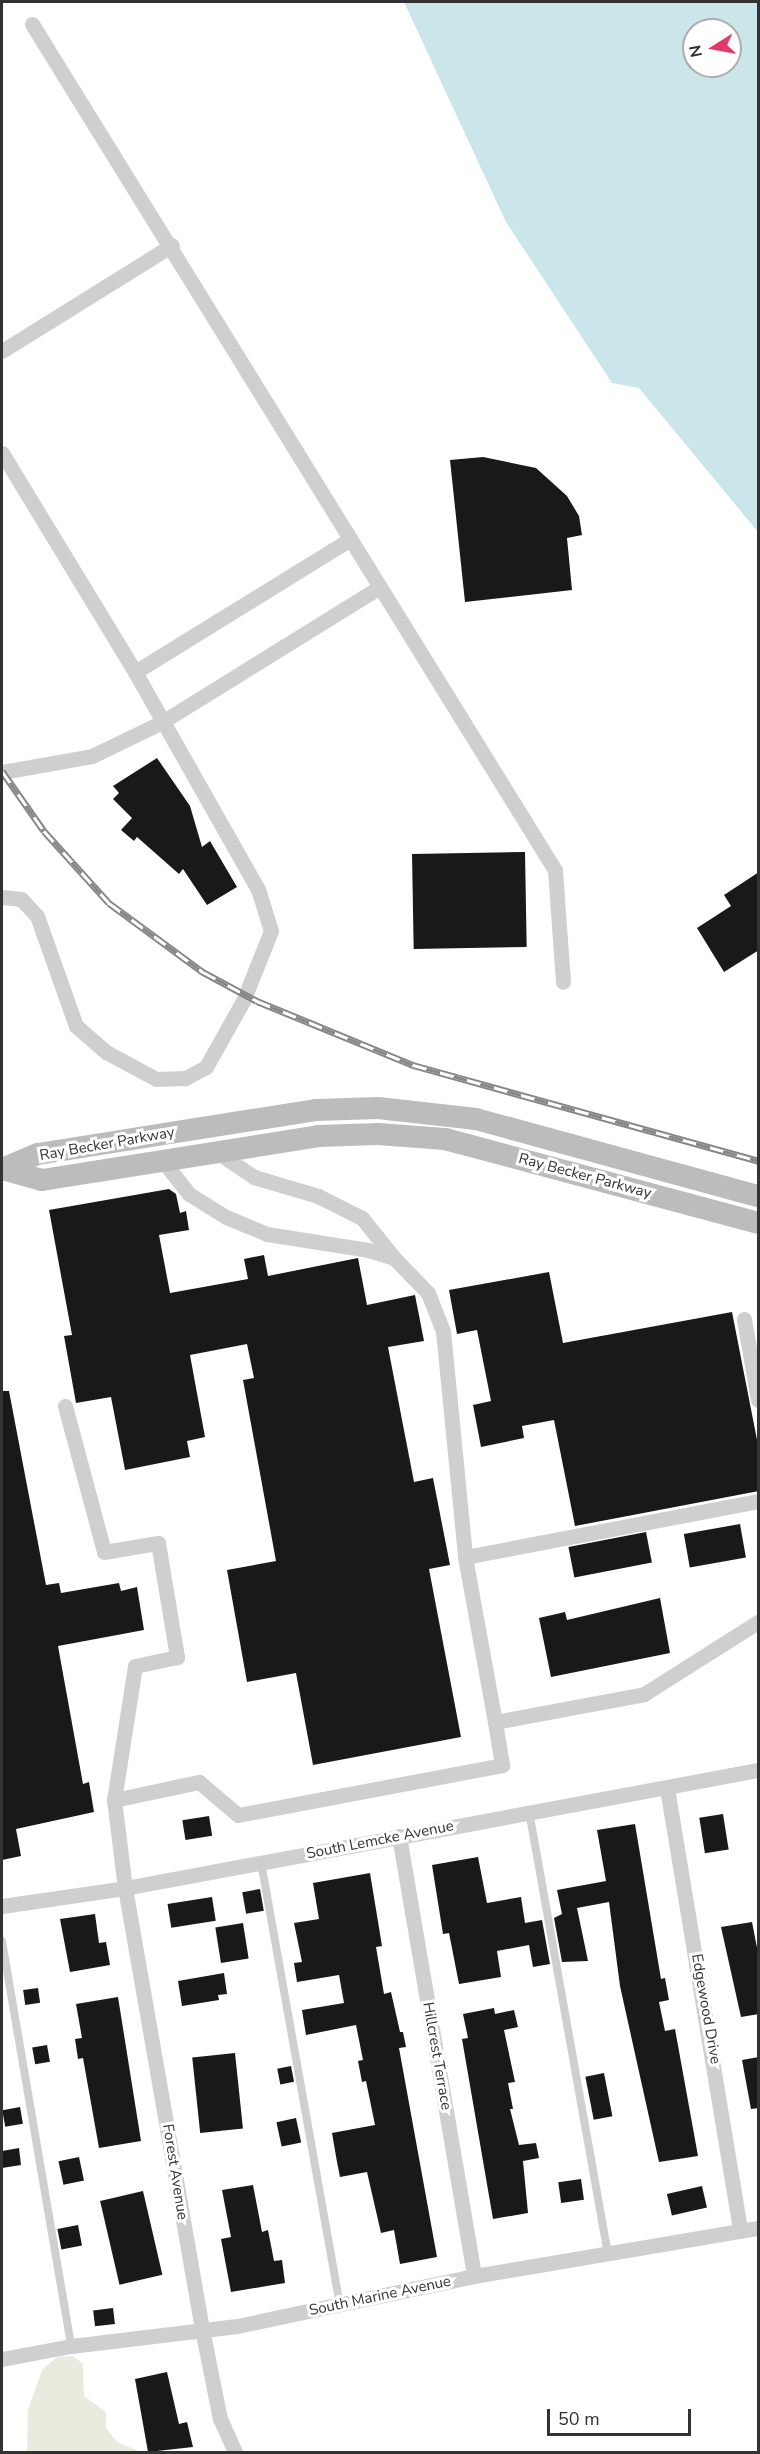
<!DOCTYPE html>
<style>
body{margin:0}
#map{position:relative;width:760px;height:2454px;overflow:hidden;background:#fff;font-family:"Nunito Sans",sans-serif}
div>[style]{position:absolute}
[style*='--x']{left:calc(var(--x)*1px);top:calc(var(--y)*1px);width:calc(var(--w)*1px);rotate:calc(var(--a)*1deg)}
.green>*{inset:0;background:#e8ebde}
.water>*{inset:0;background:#cae6eb}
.building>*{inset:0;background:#191919;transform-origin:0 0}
.service>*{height:8px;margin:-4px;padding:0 4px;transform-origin:4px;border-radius:4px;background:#cfcfcf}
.minor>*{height:15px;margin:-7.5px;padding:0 7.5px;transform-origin:7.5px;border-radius:7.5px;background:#cfcfcf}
.secondary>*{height:22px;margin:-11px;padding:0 11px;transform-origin:11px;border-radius:11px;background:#bcbcbc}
.rail>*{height:7px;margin-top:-3.5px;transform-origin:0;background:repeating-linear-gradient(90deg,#fff 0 14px,#878787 0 28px);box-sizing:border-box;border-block:2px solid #878787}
span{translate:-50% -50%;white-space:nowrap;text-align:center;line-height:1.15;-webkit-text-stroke:6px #fff;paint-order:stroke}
.street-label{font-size:15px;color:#323232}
.frame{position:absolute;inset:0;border:3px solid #323232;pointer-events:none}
.north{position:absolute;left:682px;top:18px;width:60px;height:60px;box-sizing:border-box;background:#fff;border:2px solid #adadad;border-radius:50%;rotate:259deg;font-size:16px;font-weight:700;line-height:24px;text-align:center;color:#323232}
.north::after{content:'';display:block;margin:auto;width:21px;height:27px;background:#e6376a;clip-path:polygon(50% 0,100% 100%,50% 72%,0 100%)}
.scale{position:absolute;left:547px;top:2409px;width:144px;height:27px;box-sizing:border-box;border:3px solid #323232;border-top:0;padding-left:8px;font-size:18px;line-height:21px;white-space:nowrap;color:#323232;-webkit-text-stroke:4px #fff;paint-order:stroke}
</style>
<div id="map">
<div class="green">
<i style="clip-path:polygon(73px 2356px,83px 2364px,84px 2396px,106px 2412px,106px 2428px,117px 2442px,141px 2452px,27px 2452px,28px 2410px,42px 2370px,57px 2357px)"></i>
</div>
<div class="water">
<i style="clip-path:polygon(evenodd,404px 2px,758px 2px,758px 532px,639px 388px,612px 383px,506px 222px,404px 2px,694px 30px,730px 30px,730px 66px,694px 66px,694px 30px)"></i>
</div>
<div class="building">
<i style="clip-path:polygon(483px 457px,536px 468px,567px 496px,579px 516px,582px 535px,567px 538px,572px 590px,465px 602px,450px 460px)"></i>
<i style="clip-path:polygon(157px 758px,190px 806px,202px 847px,210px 841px,237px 887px,207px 905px,183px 869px,179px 874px,137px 837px,134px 841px,121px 830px,132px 818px,113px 799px,119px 793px,113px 786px)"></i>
<i style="left:525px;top:852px;width:95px;height:113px;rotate:89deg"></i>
<i style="clip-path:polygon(759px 872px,759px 950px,724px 972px,697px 928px,731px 906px,724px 895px)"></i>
<i style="clip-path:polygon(169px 1189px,176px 1194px,180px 1213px,186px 1211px,189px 1230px,159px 1235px,170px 1293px,248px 1279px,244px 1259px,264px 1255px,268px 1276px,358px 1258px,367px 1305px,415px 1295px,424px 1341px,388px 1347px,414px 1482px,433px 1478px,450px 1565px,429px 1569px,461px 1737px,313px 1765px,296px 1673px,247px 1682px,227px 1570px,276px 1561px,243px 1380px,254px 1378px,247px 1344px,190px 1355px,205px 1437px,187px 1441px,190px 1457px,125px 1470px,111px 1397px,76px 1403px,64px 1336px,72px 1335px,49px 1210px)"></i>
<i style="clip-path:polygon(549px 1272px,563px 1343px,732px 1312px,759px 1450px,759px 1491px,575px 1526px,554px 1420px,522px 1426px,524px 1438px,481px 1447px,473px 1405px,491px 1401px,477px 1330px,457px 1334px,449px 1290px)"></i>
<i style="clip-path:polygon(2px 1391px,9px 1391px,46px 1585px,59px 1583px,61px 1593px,119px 1583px,121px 1591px,137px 1587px,144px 1630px,58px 1646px,83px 1784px,89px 1782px,94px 1812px,16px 1829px,21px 1856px,2px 1860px)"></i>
<i style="left:740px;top:1524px;width:34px;height:57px;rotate:80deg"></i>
<i style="left:646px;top:1532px;width:31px;height:79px;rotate:79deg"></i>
<i style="clip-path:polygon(660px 1598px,670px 1653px,551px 1677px,539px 1618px,565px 1612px,567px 1620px)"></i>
<i style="left:723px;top:1814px;width:36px;height:24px;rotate:81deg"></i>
<i style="left:209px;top:1816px;width:20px;height:27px;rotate:81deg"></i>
<i style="clip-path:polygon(635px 1824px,661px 1979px,665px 1978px,669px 2000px,659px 2002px,665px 2031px,675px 2029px,698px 2156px,659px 2162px,620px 1986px,609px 1902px,577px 1908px,588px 1961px,562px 1962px,554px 1918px,562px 1914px,557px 1890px,606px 1881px,597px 1830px)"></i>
<i style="clip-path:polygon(478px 1857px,487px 1903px,521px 1897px,525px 1923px,542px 1920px,550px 1964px,533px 1967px,529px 1945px,497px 1951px,501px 1977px,459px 1984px,449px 1933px,443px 1934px,432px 1865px)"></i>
<i style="clip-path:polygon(370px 1873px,382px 1946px,376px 1947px,384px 1994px,391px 1992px,400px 2032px,403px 2032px,406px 2047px,399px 2048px,437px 2257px,400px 2264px,394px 2230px,381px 2233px,367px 2172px,340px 2177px,337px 2162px,332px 2133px,375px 2125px,366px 2081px,362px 2082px,358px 2061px,363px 2060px,356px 2025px,306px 2035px,302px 2010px,344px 2003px,339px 1975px,297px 1982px,294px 1963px,302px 1962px,294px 1923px,319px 1919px,313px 1883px)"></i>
<i style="left:260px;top:1889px;width:22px;height:18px;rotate:80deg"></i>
<i style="left:212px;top:1897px;width:24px;height:45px;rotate:81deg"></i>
<i style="clip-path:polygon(95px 1914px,99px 1943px,106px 1942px,110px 1965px,70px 1972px,60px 1919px)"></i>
<i style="clip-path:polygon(752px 1922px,759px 1958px,759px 2014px,741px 2017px,721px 1927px)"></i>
<i style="left:243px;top:1923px;width:36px;height:28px;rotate:81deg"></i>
<i style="clip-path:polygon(224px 1973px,227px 1994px,218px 1995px,219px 2000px,182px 2006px,178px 1981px)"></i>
<i style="left:38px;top:1988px;width:15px;height:15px;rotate:82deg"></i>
<i style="clip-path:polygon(118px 1997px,141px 2141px,99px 2148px,83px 2058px,78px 2059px,75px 2039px,82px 2038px,76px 2004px)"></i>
<i style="clip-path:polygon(494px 2008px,495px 2014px,514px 2010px,518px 2027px,504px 2030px,515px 2082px,508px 2083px,513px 2109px,510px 2109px,519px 2145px,536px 2143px,539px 2158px,523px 2161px,528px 2213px,493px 2219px,462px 2039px,468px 2038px,463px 2014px)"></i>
<i style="left:47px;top:2045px;width:17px;height:15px;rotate:80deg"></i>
<i style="left:235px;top:2053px;width:76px;height:43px;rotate:84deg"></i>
<i style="clip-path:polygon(759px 2057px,759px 2108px,751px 2109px,742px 2060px)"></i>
<i style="left:291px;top:2066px;width:16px;height:14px;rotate:79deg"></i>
<i style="left:604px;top:2073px;width:44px;height:19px;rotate:79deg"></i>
<i style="left:20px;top:2107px;width:17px;height:18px;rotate:80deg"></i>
<i style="left:296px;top:2118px;width:25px;height:20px;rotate:78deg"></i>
<i style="clip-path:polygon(19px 2148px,21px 2165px,2px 2168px,2px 2151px)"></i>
<i style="left:79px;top:2157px;width:24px;height:21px;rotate:78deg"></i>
<i style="left:581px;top:2179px;width:21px;height:23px;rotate:82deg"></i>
<i style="clip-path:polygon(253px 2185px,262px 2232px,268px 2230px,274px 2261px,282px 2260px,285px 2283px,231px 2292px,221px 2239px,231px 2237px,222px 2190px)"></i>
<i style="left:702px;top:2186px;width:22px;height:36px;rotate:77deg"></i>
<i style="left:143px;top:2191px;width:86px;height:44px;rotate:77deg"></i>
<i style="left:78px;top:2225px;width:21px;height:21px;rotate:79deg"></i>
<i style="left:113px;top:2308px;width:16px;height:20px;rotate:83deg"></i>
<i style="clip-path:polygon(167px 2372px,179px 2424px,187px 2422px,193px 2447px,148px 2452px,135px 2379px)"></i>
</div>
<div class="service">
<i style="--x:529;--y:1811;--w:450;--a:79.9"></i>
<i style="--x:261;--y:1862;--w:450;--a:79.9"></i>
<i style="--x:2;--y:1941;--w:411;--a:80.3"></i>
</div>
<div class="minor">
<i style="--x:32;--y:24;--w:995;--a:58.28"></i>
<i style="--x:555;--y:870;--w:112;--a:85.9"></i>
<i style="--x:2;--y:351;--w:200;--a:-31.9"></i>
<i style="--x:2;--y:453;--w:256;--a:58.7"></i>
<i style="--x:135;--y:672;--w:249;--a:60.5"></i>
<i style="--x:258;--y:889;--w:44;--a:72.8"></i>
<i style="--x:271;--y:931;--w:75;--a:111.8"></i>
<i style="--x:243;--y:1001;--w:76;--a:119.3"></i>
<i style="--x:206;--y:1067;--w:24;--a:152"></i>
<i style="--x:185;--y:1078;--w:29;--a:178"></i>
<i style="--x:156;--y:1079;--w:57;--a:-151.6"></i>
<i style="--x:106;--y:1052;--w:40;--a:-139"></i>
<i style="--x:76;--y:1026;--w:117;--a:-109.5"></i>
<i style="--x:37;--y:916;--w:23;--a:-133"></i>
<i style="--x:21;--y:899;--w:19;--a:-174"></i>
<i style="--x:135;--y:672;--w:253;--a:-31.7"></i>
<i style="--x:2;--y:772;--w:91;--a:-10.1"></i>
<i style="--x:92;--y:756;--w:78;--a:-25.9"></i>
<i style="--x:162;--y:722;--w:256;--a:-31.8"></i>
<i style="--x:217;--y:1152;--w:45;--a:34"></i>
<i style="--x:254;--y:1177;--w:67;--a:16.5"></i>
<i style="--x:318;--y:1196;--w:49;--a:26.6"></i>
<i style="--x:362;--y:1218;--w:51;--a:51.3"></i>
<i style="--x:163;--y:1161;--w:42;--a:51.8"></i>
<i style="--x:189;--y:1194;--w:44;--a:31.9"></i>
<i style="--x:226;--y:1217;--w:44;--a:22.5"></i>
<i style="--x:267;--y:1234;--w:102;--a:9"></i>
<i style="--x:368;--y:1250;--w:27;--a:17"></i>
<i style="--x:394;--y:1258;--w:49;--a:45.8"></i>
<i style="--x:428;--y:1293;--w:41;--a:68.5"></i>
<i style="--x:443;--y:1331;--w:227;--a:84.4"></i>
<i style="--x:465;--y:1557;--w:168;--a:79.7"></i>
<i style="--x:744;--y:1319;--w:82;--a:80.2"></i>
<i style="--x:65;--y:1406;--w:151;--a:75"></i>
<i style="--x:104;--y:1552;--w:55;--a:-9.5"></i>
<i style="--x:158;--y:1543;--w:116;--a:80.5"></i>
<i style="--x:177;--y:1657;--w:43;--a:167.9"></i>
<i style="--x:135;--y:1666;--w:136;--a:98.9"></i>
<i style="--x:465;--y:1557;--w:298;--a:-10.8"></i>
<i style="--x:667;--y:1788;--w:449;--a:80.6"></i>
<i style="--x:399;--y:1836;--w:446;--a:80.3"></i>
<i style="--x:2;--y:1906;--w:124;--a:-8.3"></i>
<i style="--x:125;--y:1888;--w:644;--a:-10.56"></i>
<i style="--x:2;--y:2359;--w:70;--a:-10.7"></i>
<i style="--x:71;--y:2346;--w:167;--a:-6.9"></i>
<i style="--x:237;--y:2326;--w:242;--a:-11.9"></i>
<i style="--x:474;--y:2276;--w:288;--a:-9.6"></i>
<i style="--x:235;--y:2452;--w:36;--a:-114"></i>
<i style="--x:220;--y:2419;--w:92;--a:-101.3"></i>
<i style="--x:202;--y:2329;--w:448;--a:-99.9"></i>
<i style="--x:125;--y:1888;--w:89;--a:-97.1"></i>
<i style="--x:114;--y:1800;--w:87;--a:-12"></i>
<i style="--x:199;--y:1782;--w:51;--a:40.2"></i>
<i style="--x:238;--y:1815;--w:269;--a:-10.7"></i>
<i style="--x:502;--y:1765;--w:44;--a:-99.2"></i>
<i style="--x:495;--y:1722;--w:152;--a:-10.6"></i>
<i style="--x:644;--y:1694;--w:135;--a:-32.3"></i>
</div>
<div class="secondary">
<i style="--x:2;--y:1169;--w:39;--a:-23"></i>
<i style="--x:38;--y:1154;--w:281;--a:-9"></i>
<i style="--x:316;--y:1110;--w:62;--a:-1.8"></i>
<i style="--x:378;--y:1108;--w:99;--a:6.4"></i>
<i style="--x:476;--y:1119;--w:292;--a:15.3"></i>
<i style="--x:2;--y:1169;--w:41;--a:15.4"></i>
<i style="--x:42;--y:1180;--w:280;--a:-9"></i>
<i style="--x:319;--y:1136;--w:59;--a:-1.9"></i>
<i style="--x:378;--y:1134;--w:67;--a:4.3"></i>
<i style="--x:445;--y:1139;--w:324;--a:15"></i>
</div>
<div class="rail">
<i style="--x:2;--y:771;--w:73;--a:55"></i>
<i style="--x:44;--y:831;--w:97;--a:47.9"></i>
<i style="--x:109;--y:903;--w:117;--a:36.3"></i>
<i style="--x:203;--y:972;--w:61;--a:28.2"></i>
<i style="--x:257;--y:1001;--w:169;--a:22.3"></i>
<i style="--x:413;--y:1065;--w:358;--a:15.5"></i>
</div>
<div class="street-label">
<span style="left:107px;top:1144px;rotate:-10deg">Ray Becker Parkway</span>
<span style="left:585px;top:1176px;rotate:15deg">Ray Becker Parkway</span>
<span style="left:380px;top:1840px;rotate:-11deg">South Lemcke Avenue</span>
<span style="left:706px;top:2009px;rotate:80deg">Edgewood Drive</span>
<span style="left:437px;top:2056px;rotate:80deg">Hillcrest Terrace</span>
<span style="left:175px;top:2172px;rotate:81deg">Forest Avenue</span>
<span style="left:380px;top:2296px;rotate:-12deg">South Marine Avenue</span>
</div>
<div class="frame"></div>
<div class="north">N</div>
<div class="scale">50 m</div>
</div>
